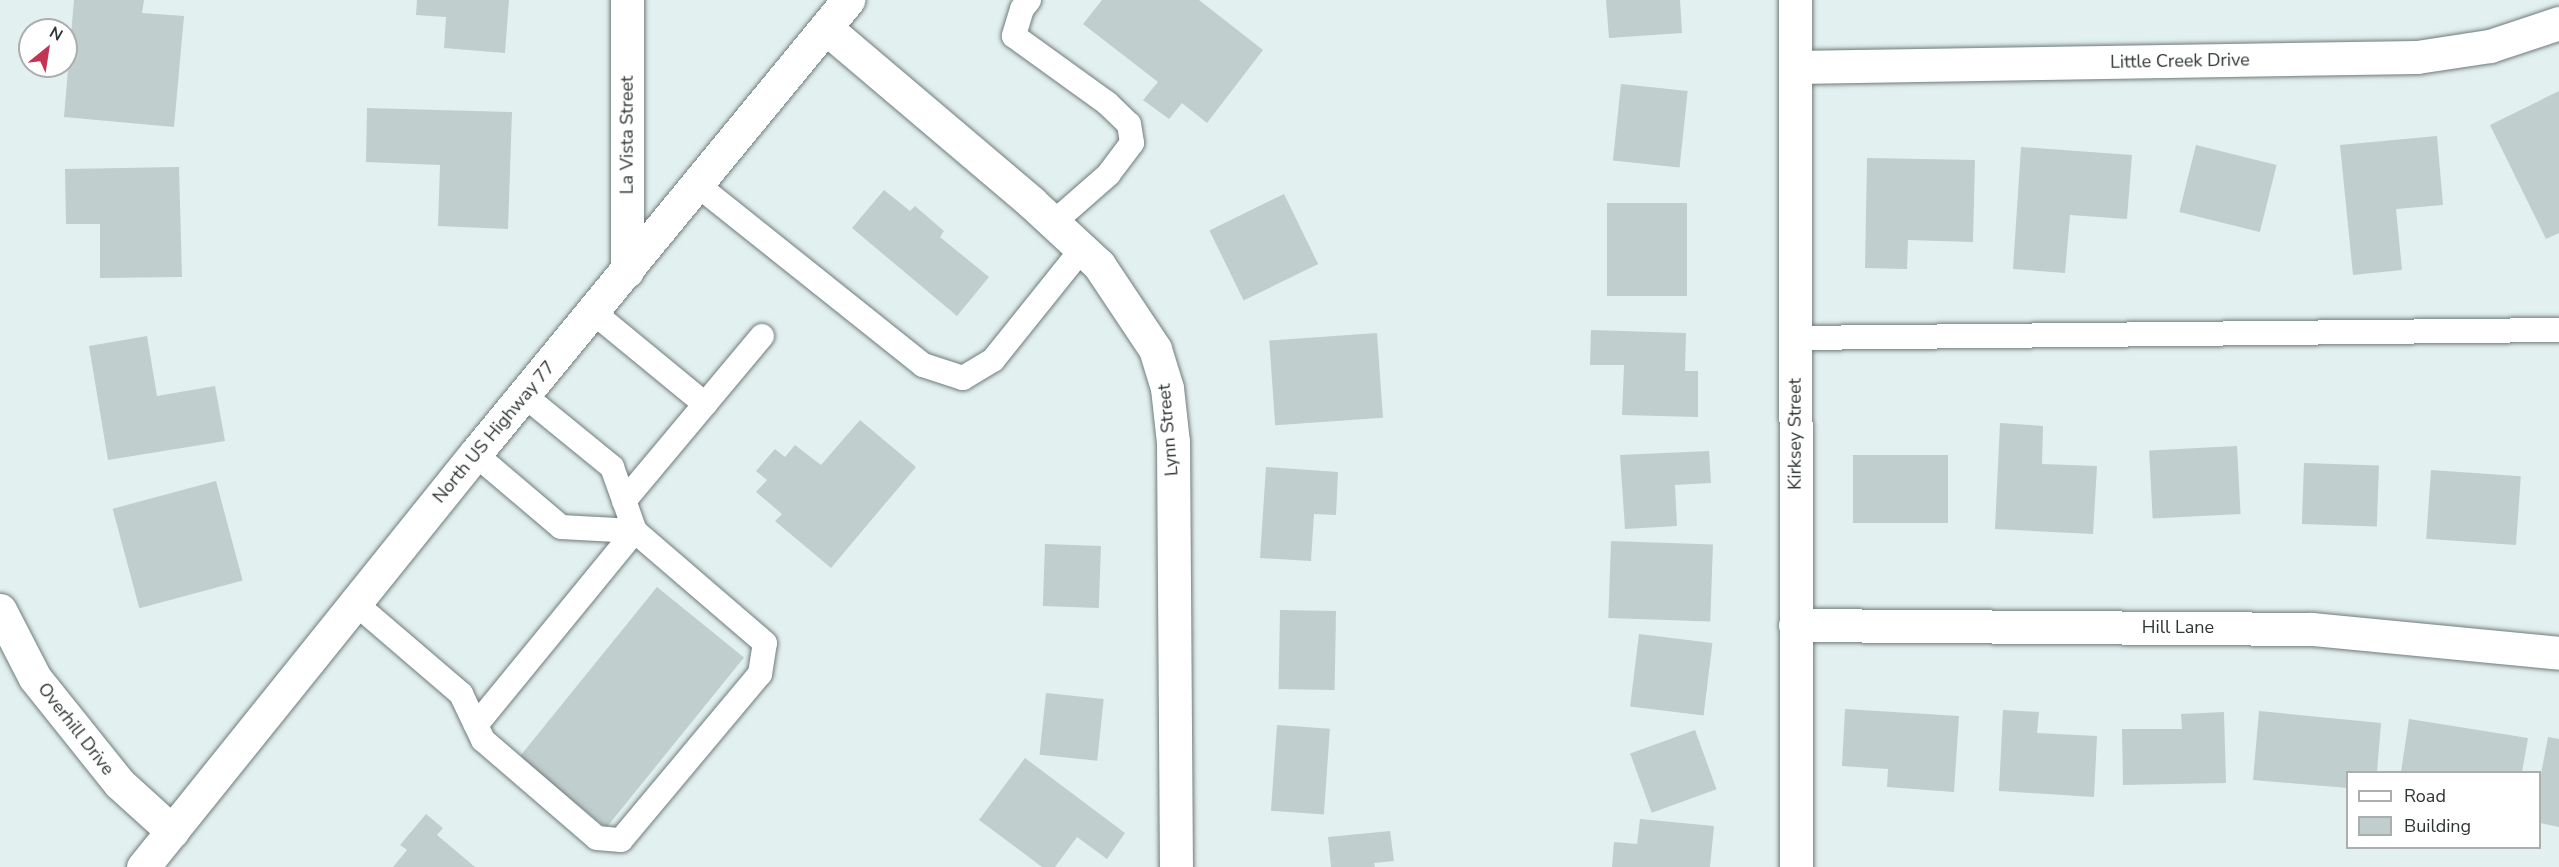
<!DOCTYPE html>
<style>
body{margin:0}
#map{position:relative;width:2559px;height:867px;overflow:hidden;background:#e2f0ef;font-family:"Nunito Sans",sans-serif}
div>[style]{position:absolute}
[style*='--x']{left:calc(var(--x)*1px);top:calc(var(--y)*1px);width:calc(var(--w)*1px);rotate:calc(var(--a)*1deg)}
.building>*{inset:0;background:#c0cecd;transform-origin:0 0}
.roads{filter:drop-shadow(0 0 2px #6f7c7b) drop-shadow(0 0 2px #6f7c7b)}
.service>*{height:24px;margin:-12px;padding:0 12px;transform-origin:12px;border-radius:12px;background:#fff}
.minor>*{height:33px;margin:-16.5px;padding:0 16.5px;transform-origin:16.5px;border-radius:16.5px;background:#fff}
.primary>*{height:33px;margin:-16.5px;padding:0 16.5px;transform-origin:16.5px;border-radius:16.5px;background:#fff}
span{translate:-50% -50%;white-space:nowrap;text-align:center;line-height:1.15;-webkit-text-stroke:5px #fff;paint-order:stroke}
.street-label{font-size:18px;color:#2f3434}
.legend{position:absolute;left:2346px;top:771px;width:195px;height:78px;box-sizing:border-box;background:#fff;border:2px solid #acaeae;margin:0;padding:8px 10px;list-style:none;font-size:18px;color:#2f3434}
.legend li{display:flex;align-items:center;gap:12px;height:30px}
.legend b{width:30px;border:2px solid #acaeae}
.north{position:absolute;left:18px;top:18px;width:60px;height:60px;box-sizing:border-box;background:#fff;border:2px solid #acaeae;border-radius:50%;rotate:30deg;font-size:16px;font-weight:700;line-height:24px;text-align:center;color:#2f3434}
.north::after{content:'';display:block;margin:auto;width:21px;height:27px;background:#c33355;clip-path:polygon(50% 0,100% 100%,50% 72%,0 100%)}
</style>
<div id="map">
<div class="building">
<div style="clip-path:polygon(74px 0,144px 0,142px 13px,184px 16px,174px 127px,64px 117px)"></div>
<div style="clip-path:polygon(417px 0,509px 0,505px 53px,444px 48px,446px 17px,416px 15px)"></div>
<div style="clip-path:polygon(1102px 0,1199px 0,1263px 50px,1207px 123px,1182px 103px,1169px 119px,1143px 100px,1158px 82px,1083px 24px)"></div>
<div style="clip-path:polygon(1606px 0,1680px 0,1682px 33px,1609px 38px)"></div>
<div style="left:1621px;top:84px;width:67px;height:77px;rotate:6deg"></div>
<div style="clip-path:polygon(2559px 91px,2559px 233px,2546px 239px,2490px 125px)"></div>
<div style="clip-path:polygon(367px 108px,512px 112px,508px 229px,438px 226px,440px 165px,366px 162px)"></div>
<div style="clip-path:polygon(2437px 136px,2443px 205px,2396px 209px,2402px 270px,2353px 275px,2340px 145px)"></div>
<div style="left:2196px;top:145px;width:83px;height:69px;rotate:14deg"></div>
<div style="clip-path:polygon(2021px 147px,2132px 155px,2127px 219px,2070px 215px,2065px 273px,2013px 269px)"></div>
<div style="clip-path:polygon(1867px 158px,1975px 160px,1973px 242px,1908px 240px,1907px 269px,1865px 268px)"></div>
<div style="clip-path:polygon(179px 167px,182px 277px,100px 278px,100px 224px,66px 224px,65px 169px)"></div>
<div style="clip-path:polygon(884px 190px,910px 211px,915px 206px,944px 231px,940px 237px,989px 277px,957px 316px,852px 228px)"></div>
<div style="left:1284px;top:194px;width:78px;height:83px;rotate:64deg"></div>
<div style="left:1607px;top:203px;width:80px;height:93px"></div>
<div style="clip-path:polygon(1591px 330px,1686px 333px,1685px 371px,1698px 371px,1698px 417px,1622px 415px,1624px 365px,1590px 365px)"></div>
<div style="left:1377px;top:333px;width:85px;height:108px;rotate:86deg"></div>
<div style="clip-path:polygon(147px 336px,157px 396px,215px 386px,225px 441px,108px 460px,89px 346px)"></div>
<div style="clip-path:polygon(860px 420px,916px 467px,831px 568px,775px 521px,782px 514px,756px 492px,767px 480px,756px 471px,775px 449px,785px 457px,795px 445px,821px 465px)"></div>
<div style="clip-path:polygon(2000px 423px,2043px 426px,2042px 464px,2097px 466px,2093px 534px,1995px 529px)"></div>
<div style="left:2237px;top:446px;width:68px;height:88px;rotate:87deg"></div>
<div style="clip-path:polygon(1709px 451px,1711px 483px,1675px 485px,1677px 526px,1625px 529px,1620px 455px)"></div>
<div style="left:1853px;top:455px;width:95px;height:68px"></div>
<div style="left:2304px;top:463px;width:75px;height:61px;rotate:2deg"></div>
<div style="clip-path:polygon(1266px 467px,1338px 472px,1336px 515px,1314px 514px,1311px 561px,1260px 558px)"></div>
<div style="left:2431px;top:470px;width:90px;height:69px;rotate:4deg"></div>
<div style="left:216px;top:481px;width:103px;height:107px;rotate:75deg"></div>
<div style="left:1611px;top:541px;width:102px;height:77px;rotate:2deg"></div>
<div style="left:1045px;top:544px;width:56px;height:62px;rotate:2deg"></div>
<div style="left:657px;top:587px;width:112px;height:219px;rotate:39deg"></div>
<div style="left:1280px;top:610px;width:56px;height:79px;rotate:1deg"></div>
<div style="left:1639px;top:634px;width:74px;height:73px;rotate:7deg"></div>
<div style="left:1046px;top:693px;width:58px;height:62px;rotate:6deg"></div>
<div style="clip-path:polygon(1845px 709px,1959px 716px,1954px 792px,1887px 787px,1888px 769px,1842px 766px)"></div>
<div style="clip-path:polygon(2003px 710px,2039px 712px,2037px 733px,2097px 736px,2094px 797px,1999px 791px)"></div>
<div style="clip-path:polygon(2259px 711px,2381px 723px,2377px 772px,2348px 772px,2348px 788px,2253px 780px)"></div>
<div style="clip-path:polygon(2224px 712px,2226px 783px,2123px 785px,2122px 729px,2182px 729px,2181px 714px)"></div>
<div style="clip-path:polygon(2409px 719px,2528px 738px,2522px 772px,2401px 772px)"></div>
<div style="left:1277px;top:725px;width:53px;height:86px;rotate:4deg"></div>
<div style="left:1695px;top:730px;width:63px;height:69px;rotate:70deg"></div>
<div style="clip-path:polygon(2548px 737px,2559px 739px,2559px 827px,2540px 823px,2540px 779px)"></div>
<div style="clip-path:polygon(1025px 758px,1125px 833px,1107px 859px,1077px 837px,1055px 867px,1042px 867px,979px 820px)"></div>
<div style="clip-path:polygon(426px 814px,443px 828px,437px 835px,475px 867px,393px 867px,407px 850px,400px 845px)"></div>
<div style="clip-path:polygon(1640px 819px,1714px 826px,1710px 867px,1612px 867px,1614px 842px,1637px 844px)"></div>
<div style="clip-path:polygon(1390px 831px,1394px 861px,1374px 863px,1375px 867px,1331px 867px,1328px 837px)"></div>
</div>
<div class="roads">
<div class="service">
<div style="--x:1029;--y:0;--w:11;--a:128"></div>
<div style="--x:1022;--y:9;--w:28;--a:107"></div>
<div style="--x:1014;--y:36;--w:115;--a:35.8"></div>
<div style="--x:1107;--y:103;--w:30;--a:44"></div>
<div style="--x:1129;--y:124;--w:19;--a:81"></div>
<div style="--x:1132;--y:143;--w:39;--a:127"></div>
<div style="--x:1109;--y:174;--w:74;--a:138.8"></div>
<div style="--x:695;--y:183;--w:292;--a:38.6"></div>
<div style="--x:923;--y:365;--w:42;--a:18"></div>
<div style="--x:963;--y:378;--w:35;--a:-31"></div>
<div style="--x:993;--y:360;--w:142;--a:-51.3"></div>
<div style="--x:593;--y:312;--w:145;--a:39.4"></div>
<div style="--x:1794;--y:338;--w:765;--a:-0.6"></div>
<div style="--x:475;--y:454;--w:113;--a:40.3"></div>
<div style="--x:561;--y:527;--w:74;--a:3.1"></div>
<div style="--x:624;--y:501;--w:215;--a:-50.1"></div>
<div style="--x:355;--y:603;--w:140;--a:40.6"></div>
<div style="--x:461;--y:694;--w:51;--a:64.4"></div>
<div style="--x:483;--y:740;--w:150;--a:40.7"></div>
<div style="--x:597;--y:838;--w:24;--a:5"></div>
<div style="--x:621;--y:840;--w:217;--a:-50.1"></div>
<div style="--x:760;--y:674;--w:31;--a:-81"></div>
<div style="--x:765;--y:643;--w:172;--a:-139.3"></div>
<div style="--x:635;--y:531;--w:68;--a:-109.8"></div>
<div style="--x:612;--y:467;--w:112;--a:-140.8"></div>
<div style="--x:476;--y:725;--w:251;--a:-50.7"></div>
</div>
<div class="minor">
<div style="--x:627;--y:0;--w:271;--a:90"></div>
<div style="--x:1795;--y:0;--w:867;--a:89.93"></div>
<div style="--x:826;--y:28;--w:269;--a:40.3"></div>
<div style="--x:1031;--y:202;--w:93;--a:42.8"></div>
<div style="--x:1099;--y:265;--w:101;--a:56.3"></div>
<div style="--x:1155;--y:349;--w:41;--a:72.9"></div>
<div style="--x:1167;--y:388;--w:54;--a:83.7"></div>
<div style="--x:1173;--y:442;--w:425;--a:89.6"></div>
<div style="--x:1795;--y:67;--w:622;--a:-0.92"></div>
<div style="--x:2417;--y:57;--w:74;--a:-8.6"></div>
<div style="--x:2490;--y:46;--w:73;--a:-18.4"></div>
<div style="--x:0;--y:610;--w:76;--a:62.8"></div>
<div style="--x:35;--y:678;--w:134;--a:51.3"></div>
<div style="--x:119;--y:783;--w:72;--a:42.2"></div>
<div style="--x:1795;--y:625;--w:517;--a:0.44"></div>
<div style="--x:2312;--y:629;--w:248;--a:5.5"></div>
</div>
<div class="primary">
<div style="--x:143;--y:867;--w:530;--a:-51.21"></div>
<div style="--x:475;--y:454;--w:588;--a:-50.59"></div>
</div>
</div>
<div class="street-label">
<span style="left:2180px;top:61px;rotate:-1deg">Little Creek Drive</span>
<span style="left:627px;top:135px;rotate:-90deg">La Vista Street</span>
<span style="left:1168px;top:430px;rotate:-95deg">Lynn Street</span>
<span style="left:494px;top:432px;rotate:-50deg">North US Highway 77</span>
<span style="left:1795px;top:434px;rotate:-90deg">Kirksey Street</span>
<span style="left:2178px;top:627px">Hill Lane</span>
<span style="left:76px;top:729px;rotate:52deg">Overhill Drive</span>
</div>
<ul class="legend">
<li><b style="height:8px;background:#fff"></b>Road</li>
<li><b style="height:16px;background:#c0cecd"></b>Building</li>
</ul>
<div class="north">N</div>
</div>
